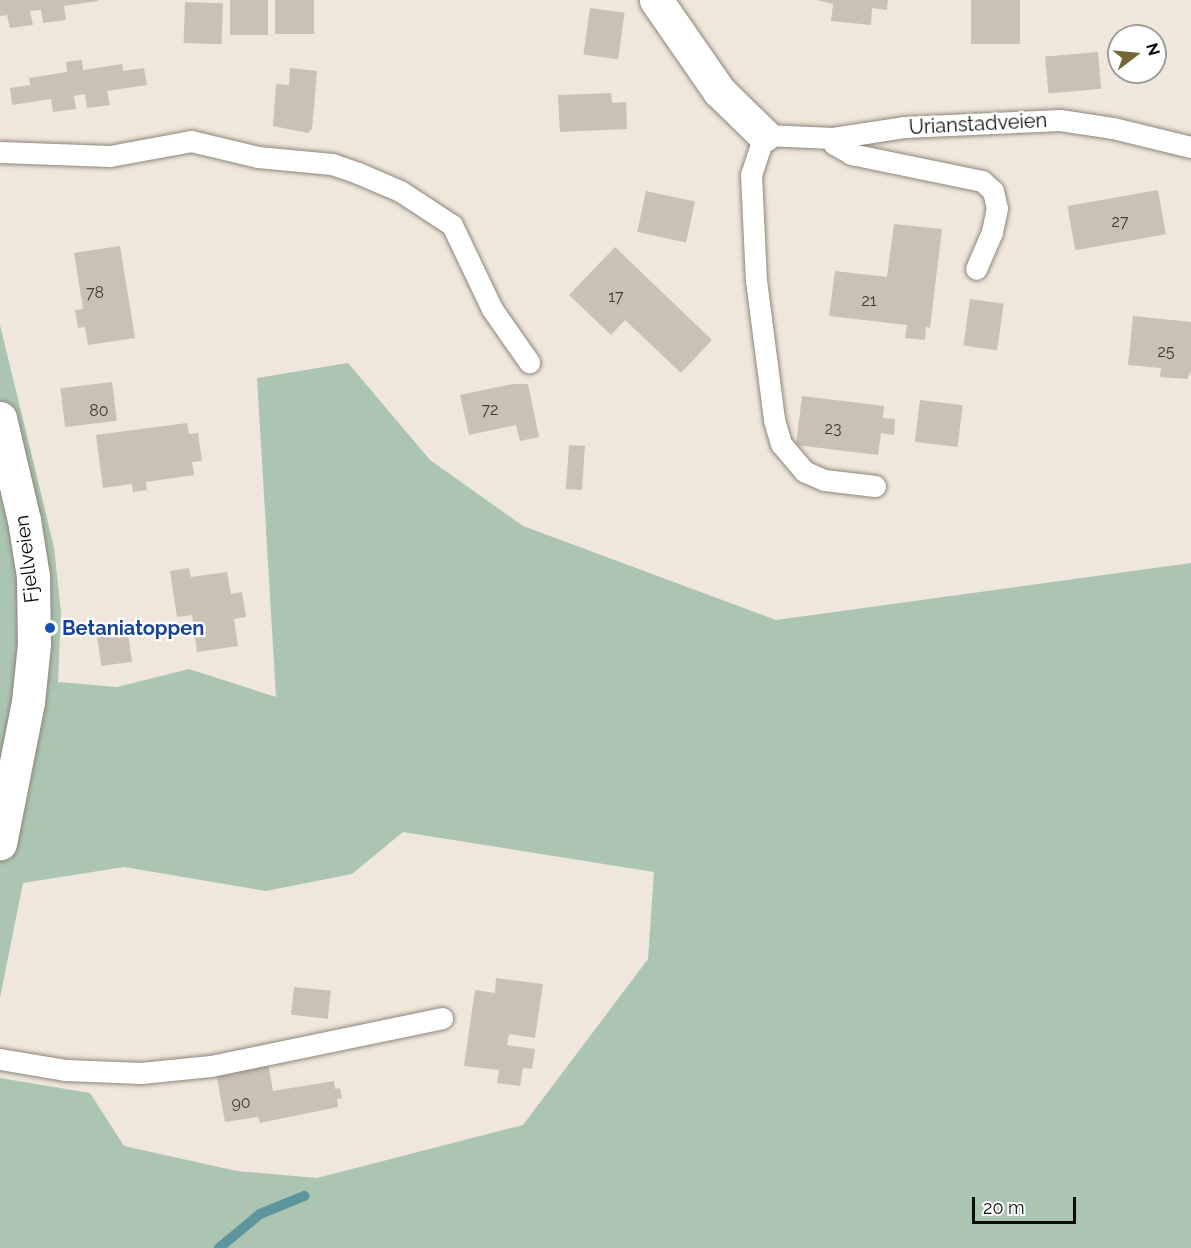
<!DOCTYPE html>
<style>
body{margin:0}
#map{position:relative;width:1191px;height:1248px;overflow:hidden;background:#efe7db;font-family:Raleway,sans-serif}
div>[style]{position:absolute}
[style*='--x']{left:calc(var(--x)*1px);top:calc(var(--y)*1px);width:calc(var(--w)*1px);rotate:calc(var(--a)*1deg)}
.green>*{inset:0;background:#acc5b2}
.stream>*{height:10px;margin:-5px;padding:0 5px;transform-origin:5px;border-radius:5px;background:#5c959d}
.building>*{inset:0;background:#c9c1b6;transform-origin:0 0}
.roads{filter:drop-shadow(0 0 2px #8d867b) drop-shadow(0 0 2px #8d867b)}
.lane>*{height:21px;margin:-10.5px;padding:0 10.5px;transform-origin:10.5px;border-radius:10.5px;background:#fff}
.street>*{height:33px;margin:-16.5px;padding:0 16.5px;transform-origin:16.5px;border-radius:16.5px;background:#fff}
.secondary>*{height:33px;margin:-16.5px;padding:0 16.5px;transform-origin:16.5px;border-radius:16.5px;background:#fff}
.dots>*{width:16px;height:16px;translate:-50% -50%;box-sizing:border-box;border:3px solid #fff;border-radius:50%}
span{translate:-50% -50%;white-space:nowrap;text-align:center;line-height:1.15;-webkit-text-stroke:4.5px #fff;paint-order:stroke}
.number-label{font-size:16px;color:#3e3a34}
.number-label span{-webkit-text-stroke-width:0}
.street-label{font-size:20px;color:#0f0d09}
.transit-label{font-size:20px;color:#164399;font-weight:700}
.left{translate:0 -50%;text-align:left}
.north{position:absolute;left:1107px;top:24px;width:60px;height:60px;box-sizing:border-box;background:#fff;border:2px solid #9f9e9d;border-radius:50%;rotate:74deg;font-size:16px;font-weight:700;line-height:24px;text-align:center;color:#0f0d09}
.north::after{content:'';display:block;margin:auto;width:21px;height:27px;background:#736835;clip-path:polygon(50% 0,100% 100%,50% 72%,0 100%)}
.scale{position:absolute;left:972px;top:1197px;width:104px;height:27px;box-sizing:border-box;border:3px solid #0f0d09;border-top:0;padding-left:8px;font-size:18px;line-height:21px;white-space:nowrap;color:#0f0d09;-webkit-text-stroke:4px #fff;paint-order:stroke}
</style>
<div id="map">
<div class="green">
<div style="clip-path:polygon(0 325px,54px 547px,61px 613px,58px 682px,117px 687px,189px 669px,276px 697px,257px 378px,348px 363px,430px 460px,523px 526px,776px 620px,1191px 563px,1191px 1248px,0 1248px,0 1078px,90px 1093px,124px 1146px,237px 1171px,317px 1178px,523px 1125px,648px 959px,654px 872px,403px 832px,352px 874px,266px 891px,124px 867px,23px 883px,0 998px)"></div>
</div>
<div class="stream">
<div style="--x:219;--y:1248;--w:53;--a:-39.7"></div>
<div style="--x:260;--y:1214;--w:48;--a:-22.2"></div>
</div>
<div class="building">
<div style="clip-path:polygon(0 0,98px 0,98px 1px,64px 6px,66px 20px,43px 23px,41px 10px,30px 11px,33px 25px,10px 28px,7px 15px,0 16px)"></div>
<div style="left:230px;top:0;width:38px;height:35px"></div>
<div style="left:275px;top:0;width:39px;height:34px"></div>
<div style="clip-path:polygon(817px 0,888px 0,887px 10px,872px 8px,871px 25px,831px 21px,833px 4px)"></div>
<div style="left:971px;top:0;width:49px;height:44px"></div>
<div style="left:185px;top:2px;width:38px;height:41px;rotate:2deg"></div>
<div style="left:590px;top:8px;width:35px;height:47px;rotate:8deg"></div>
<div style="left:1098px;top:52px;width:37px;height:53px;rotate:85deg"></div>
<div style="clip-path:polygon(82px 60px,83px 70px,122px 64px,123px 71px,144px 68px,147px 85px,107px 91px,110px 105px,87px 108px,85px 94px,74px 96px,76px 109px,53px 112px,51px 99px,12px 105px,10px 88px,30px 85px,29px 78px,67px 72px,66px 62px)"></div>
<div style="clip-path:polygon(290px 68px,317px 71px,312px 129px,308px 133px,273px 126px,276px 84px,289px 85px)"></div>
<div style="clip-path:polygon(611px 93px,612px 103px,626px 102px,627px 129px,560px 132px,558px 95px)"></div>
<div style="left:1158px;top:190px;width:45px;height:92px;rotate:80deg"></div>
<div style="left:646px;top:191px;width:50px;height:42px;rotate:12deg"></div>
<div style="clip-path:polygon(894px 224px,942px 229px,930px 328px,926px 327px,925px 340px,905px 338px,907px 325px,829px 316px,835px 271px,887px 277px)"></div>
<div style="clip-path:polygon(120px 246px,135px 338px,88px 345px,85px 327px,78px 328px,75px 310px,83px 309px,74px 253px)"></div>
<div style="clip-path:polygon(615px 247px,712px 340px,681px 373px,625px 320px,611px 335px,569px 295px)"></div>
<div style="left:970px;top:299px;width:34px;height:47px;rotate:8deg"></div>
<div style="clip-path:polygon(1133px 316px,1191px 322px,1191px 371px,1187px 379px,1160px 377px,1161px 368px,1128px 365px)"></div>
<div style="left:112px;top:382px;width:39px;height:52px;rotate:83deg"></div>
<div style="clip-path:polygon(513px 384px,528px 384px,539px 437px,520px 441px,516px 425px,469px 435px,460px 395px)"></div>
<div style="clip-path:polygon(802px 396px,884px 406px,883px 418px,895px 419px,894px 435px,881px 433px,878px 455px,796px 445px)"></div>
<div style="left:920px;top:400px;width:43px;height:42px;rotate:7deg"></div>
<div style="clip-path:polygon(187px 423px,189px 434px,198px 433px,202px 461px,192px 462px,194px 475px,146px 482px,147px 490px,133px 492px,132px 484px,103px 488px,96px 435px)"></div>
<div style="left:569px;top:445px;width:16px;height:44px;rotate:4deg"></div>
<div style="clip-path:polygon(189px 568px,191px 577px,227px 572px,231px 594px,242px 592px,246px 617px,234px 619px,238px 646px,197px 652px,192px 615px,177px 617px,170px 571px)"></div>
<div style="left:127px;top:626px;width:36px;height:31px;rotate:82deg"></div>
<div style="clip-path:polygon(496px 978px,543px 984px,535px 1038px,509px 1034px,507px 1045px,535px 1049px,532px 1069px,523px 1068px,520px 1086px,497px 1083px,499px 1070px,464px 1066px,475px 990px,495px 993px)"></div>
<div style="left:294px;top:987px;width:37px;height:28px;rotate:6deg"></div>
<div style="clip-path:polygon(268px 1063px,273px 1091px,334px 1081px,335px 1089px,340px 1088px,342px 1098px,337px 1099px,338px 1107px,260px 1123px,258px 1117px,225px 1122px,216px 1072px)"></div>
</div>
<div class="roads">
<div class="lane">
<div style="--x:833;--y:138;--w:6;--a:81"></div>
<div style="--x:834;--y:144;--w:20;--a:30"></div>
<div style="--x:851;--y:154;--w:134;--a:11.6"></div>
<div style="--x:982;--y:181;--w:15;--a:42"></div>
<div style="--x:993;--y:191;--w:17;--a:77"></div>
<div style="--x:997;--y:208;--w:25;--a:102"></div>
<div style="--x:992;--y:232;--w:40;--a:113.4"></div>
<div style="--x:0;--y:152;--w:110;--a:2.1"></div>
<div style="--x:110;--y:156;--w:82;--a:-10.5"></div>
<div style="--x:191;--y:141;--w:69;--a:13.4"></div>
<div style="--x:258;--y:157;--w:74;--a:5.4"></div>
<div style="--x:332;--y:164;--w:28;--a:19"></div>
<div style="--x:358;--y:173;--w:46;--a:23.2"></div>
<div style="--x:400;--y:191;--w:62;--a:33.2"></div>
<div style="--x:452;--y:225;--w:93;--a:64.5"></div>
<div style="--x:492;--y:309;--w:65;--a:55.1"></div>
<div style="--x:875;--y:486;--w:51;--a:-173.3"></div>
<div style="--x:824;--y:480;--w:22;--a:-156"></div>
<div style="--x:804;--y:471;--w:35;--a:-130"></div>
<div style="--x:781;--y:444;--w:26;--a:-106"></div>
<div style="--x:774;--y:419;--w:139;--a:-97.4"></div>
<div style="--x:756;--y:281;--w:106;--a:-92.7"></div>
<div style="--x:751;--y:175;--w:42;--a:-72"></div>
<div style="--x:764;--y:135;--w:69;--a:2.5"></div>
<div style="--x:833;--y:138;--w:73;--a:-8.7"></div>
<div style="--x:905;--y:127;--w:155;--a:-2.6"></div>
<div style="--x:1060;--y:120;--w:54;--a:8.6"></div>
<div style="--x:1113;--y:128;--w:80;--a:13.7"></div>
<div style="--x:0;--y:1059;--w:67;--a:9.5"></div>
<div style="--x:66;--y:1070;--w:75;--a:2.3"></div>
<div style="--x:141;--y:1073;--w:70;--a:-5.7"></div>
<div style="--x:211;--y:1066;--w:236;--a:-11.7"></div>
</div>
<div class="street">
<div style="--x:656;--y:0;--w:111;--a:55.3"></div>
<div style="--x:719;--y:91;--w:63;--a:44.4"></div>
</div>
<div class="secondary">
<div style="--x:0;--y:418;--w:105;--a:76.8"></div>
<div style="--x:24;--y:520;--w:57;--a:80.9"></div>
<div style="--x:33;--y:576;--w:68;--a:89.2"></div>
<div style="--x:34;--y:644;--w:58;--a:95.9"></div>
<div style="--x:28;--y:702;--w:144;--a:101.2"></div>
</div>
</div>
<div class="dots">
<div style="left:50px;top:628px;background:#1a4fb4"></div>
</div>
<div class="number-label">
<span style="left:1120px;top:222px">27</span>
<span style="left:95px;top:293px">78</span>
<span style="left:616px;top:297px">17</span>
<span style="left:869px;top:301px">21</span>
<span style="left:1166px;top:352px">25</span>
<span style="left:490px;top:410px">72</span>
<span style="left:99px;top:411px">80</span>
<span style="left:833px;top:429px">23</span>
<span style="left:241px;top:1103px">90</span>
</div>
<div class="street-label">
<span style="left:978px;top:124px;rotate:-3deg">Urianstadveien</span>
<span style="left:27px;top:559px;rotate:-97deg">Fjellveien</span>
</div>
<div class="transit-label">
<span class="left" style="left:62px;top:628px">Betaniatoppen</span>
</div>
<div class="north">N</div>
<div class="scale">20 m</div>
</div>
